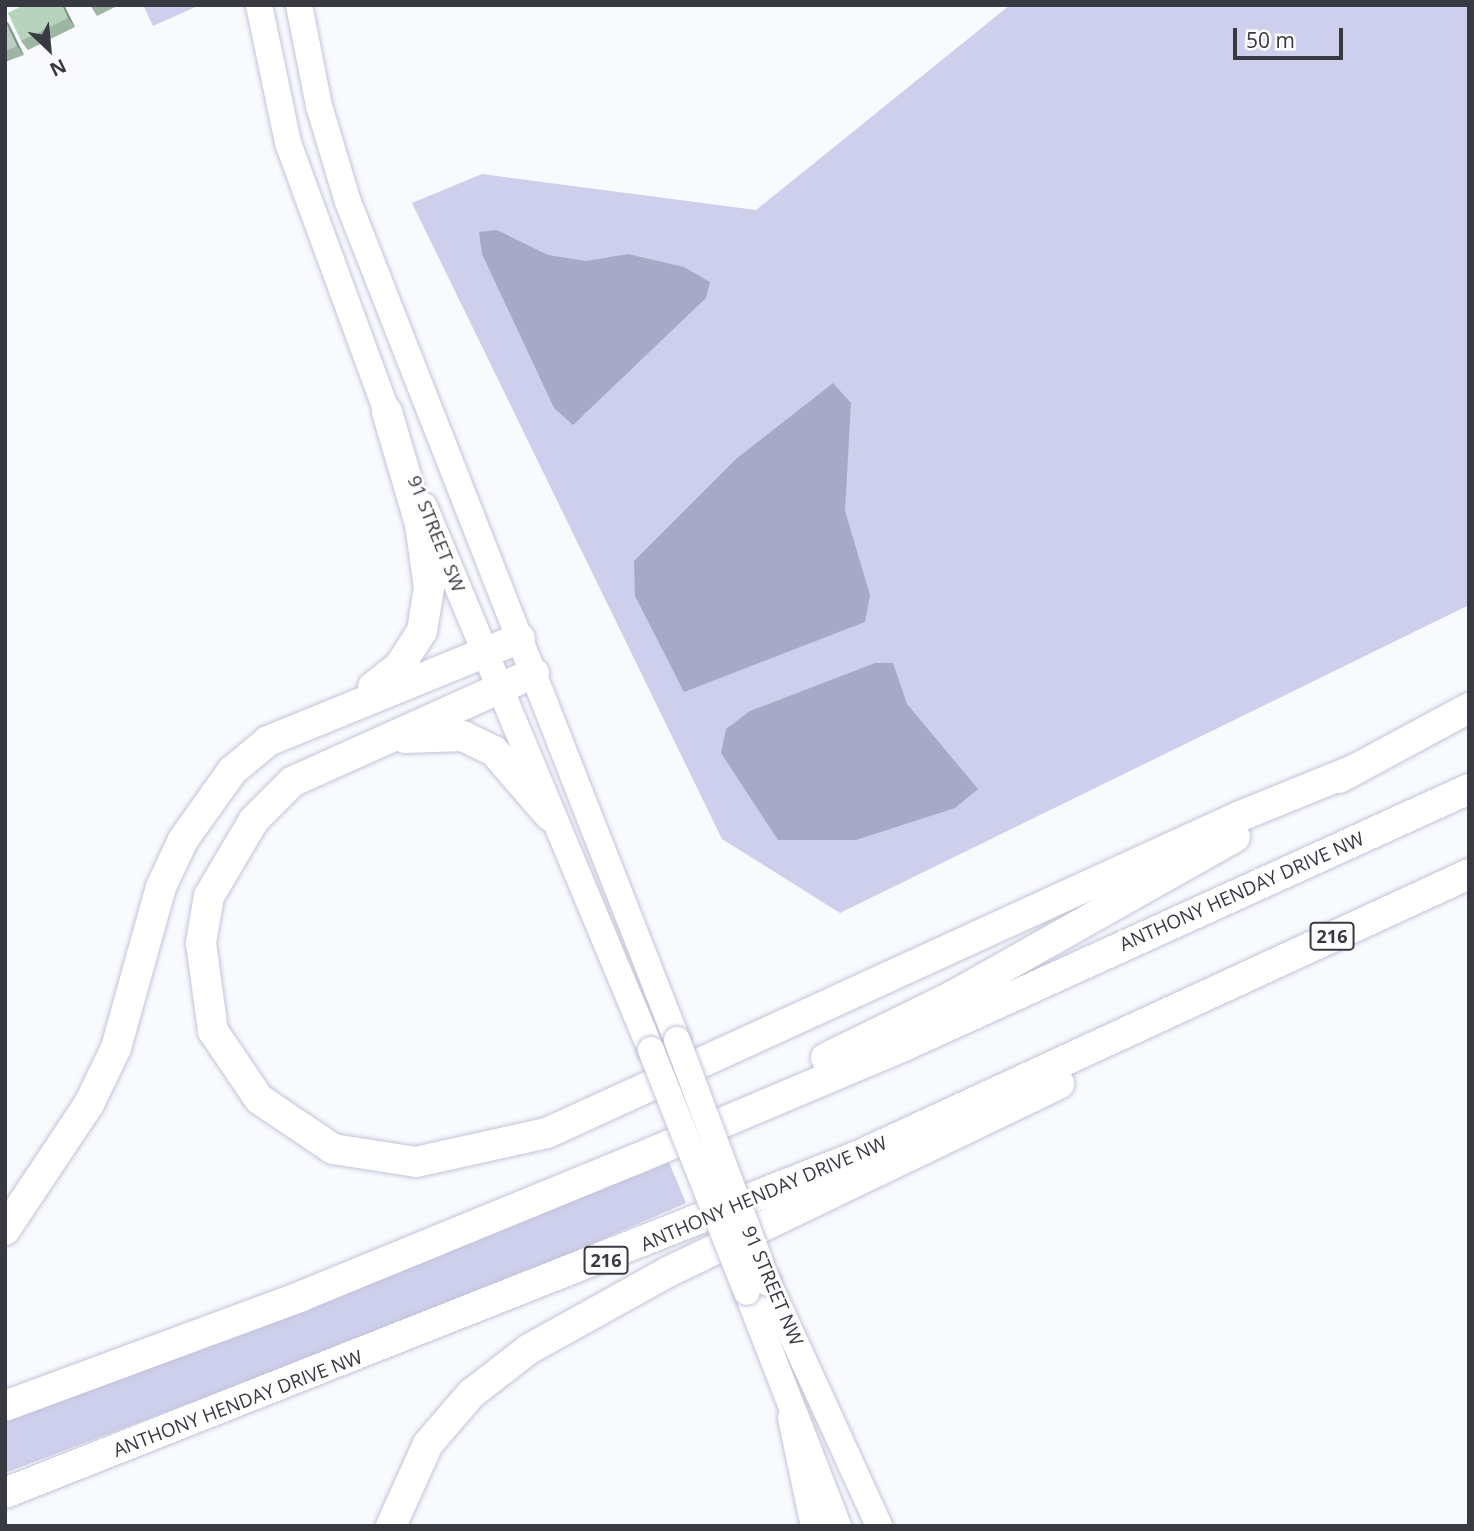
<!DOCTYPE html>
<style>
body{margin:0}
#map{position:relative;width:1474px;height:1531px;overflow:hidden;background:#f9fafe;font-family:"Open Sans",sans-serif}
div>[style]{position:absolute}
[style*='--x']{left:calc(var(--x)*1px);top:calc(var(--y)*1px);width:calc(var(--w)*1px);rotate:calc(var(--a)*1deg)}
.green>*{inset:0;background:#cdcfec}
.water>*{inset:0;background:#a7aac7}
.roads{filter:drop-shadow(0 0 2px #c2c4d9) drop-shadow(0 0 2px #c2c4d9)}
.major>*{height:26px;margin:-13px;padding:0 13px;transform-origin:13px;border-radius:13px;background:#fff}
.highway>*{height:30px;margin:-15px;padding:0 15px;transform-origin:15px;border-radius:15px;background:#fff}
.bridges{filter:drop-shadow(0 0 2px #c2c4d9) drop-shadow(0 0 2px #c2c4d9)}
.major-bridge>*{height:26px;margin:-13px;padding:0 13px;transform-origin:13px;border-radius:13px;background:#fff}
.wall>*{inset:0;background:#9db5a3}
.shaded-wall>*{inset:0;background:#809485}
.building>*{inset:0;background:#b7d3be}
span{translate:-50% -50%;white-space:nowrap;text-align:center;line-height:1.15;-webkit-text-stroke:6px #fff;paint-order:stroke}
.shield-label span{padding:2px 5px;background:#fff;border:2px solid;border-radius:5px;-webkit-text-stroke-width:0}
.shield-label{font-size:18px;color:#383941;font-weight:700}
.street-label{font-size:19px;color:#383941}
.frame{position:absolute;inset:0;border:7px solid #383941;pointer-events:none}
.north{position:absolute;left:14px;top:14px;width:70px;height:70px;-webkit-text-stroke:5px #fff;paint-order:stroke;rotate:154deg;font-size:19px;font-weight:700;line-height:28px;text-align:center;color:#383941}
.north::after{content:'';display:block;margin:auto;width:24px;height:32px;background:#383941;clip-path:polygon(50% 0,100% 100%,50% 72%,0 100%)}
.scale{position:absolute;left:1233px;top:28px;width:110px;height:32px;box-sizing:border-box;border:4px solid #383941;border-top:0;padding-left:9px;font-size:21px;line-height:24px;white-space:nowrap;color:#383941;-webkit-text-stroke:5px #fff;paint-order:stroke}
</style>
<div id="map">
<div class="green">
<div style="clip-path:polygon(143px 5px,200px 5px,153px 26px)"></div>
<div style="clip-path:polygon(1010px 5px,1469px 5px,1469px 605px,840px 913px,722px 839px,412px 203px,482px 174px,756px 210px)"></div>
<div style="clip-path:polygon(668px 1160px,686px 1203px,467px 1298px,5px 1473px,5px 1418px)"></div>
</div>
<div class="water">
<div style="clip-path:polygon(497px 230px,548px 255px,586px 261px,628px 254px,684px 267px,710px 282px,706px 298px,573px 425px,554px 408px,482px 254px,479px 232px)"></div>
<div style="clip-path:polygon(833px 383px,851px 403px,845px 511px,870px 595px,865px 622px,684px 692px,635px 596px,634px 561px,736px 459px)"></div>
<div style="clip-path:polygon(875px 663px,893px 663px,907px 704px,978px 789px,955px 808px,856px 840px,778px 840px,721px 753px,726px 729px,750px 711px)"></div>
</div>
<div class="roads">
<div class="major">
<div style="--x:259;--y:5;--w:141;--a:78.1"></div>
<div style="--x:288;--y:143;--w:307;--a:69.8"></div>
<div style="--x:299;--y:5;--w:103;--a:78.8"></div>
<div style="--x:319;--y:106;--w:100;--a:73.2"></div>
<div style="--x:348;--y:202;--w:900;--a:68.56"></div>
<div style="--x:424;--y:506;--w:589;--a:67.35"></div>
<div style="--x:768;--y:1283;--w:267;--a:65.4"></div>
<div style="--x:747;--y:1292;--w:251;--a:68.7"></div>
</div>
<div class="highway">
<div style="--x:534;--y:673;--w:265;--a:155.8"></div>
<div style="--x:292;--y:782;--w:54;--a:135"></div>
<div style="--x:254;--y:820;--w:88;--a:120.6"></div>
<div style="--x:209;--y:896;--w:48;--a:99.7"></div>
<div style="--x:201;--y:943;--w:89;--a:82.2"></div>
<div style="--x:213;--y:1031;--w:82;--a:55.9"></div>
<div style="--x:259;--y:1099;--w:89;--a:34"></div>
<div style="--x:333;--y:1149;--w:84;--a:8.9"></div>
<div style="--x:416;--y:1162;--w:134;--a:-12.5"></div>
<div style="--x:547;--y:1133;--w:760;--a:-24.58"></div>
<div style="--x:1238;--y:817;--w:125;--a:-22.1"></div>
<div style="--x:373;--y:687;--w:33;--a:-38"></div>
<div style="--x:399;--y:667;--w:43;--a:-57.4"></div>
<div style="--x:422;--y:631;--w:44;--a:-80.8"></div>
<div style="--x:429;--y:588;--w:65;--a:-98"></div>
<div style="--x:420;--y:524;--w:117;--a:-106.4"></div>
<div style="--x:405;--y:738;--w:58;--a:-2"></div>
<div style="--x:463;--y:736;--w:34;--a:26"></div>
<div style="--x:494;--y:751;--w:86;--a:49.3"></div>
<div style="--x:1339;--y:778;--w:148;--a:-28.3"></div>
<div style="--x:826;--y:1058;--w:139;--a:-26"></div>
<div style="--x:951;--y:997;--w:326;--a:-29.4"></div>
<div style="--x:5;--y:1230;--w:151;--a:-56.3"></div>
<div style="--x:89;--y:1104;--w:62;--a:-64.3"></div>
<div style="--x:116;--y:1048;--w:167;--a:-74.4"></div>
<div style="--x:161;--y:887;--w:52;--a:-64.9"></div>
<div style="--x:183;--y:840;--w:85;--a:-54.6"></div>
<div style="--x:232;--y:771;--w:47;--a:-39.8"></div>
<div style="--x:268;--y:741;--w:272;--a:-22.2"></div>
<div style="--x:5;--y:1406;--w:317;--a:-20.3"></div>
<div style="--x:302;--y:1296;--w:359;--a:-22.3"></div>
<div style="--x:634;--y:1160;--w:295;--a:-22.9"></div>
<div style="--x:906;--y:1045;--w:618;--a:-24.45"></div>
<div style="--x:793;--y:1418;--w:110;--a:78"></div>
<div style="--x:5;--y:1493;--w:919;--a:-21.57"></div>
<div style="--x:860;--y:1155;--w:671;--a:-24.77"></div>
<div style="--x:391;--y:1526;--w:90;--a:-65.7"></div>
<div style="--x:428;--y:1444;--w:66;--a:-49.3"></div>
<div style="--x:471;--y:1394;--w:73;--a:-37.8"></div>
<div style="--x:529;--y:1349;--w:161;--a:-29"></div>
<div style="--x:670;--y:1271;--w:432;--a:-25.7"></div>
</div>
</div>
<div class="bridges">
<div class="major-bridge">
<div style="--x:677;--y:1040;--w:259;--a:69.5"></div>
<div style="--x:651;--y:1050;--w:260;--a:68.4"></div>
</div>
</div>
<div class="wall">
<div style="clip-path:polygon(24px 5px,64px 5px,75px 27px,28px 50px,21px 41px)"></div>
<div style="clip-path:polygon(90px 5px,119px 5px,97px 16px)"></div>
<div style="clip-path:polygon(5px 19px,24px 55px,5px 62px)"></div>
</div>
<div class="shaded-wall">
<div style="clip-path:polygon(62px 5px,64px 5px,75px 27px,68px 18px)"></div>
<div style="clip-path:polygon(5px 19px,9px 24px,24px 55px,17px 46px)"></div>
</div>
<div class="building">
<div style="clip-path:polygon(24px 5px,62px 5px,68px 18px,21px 41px,8px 13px)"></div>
<div style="clip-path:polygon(5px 21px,17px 46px,5px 51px)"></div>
</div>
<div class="shield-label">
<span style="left:1332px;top:936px">216</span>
<span style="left:606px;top:1260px">216</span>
</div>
<div class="street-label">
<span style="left:436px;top:534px;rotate:68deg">91 STREET SW</span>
<span style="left:1242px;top:892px;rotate:-24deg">ANTHONY HENDAY DRIVE NW</span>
<span style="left:764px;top:1194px;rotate:-23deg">ANTHONY HENDAY DRIVE NW</span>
<span style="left:772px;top:1286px;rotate:67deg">91 STREET NW</span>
<span style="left:238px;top:1404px;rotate:-21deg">ANTHONY HENDAY DRIVE NW</span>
</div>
<div class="frame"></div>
<div class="north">N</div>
<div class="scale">50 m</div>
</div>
